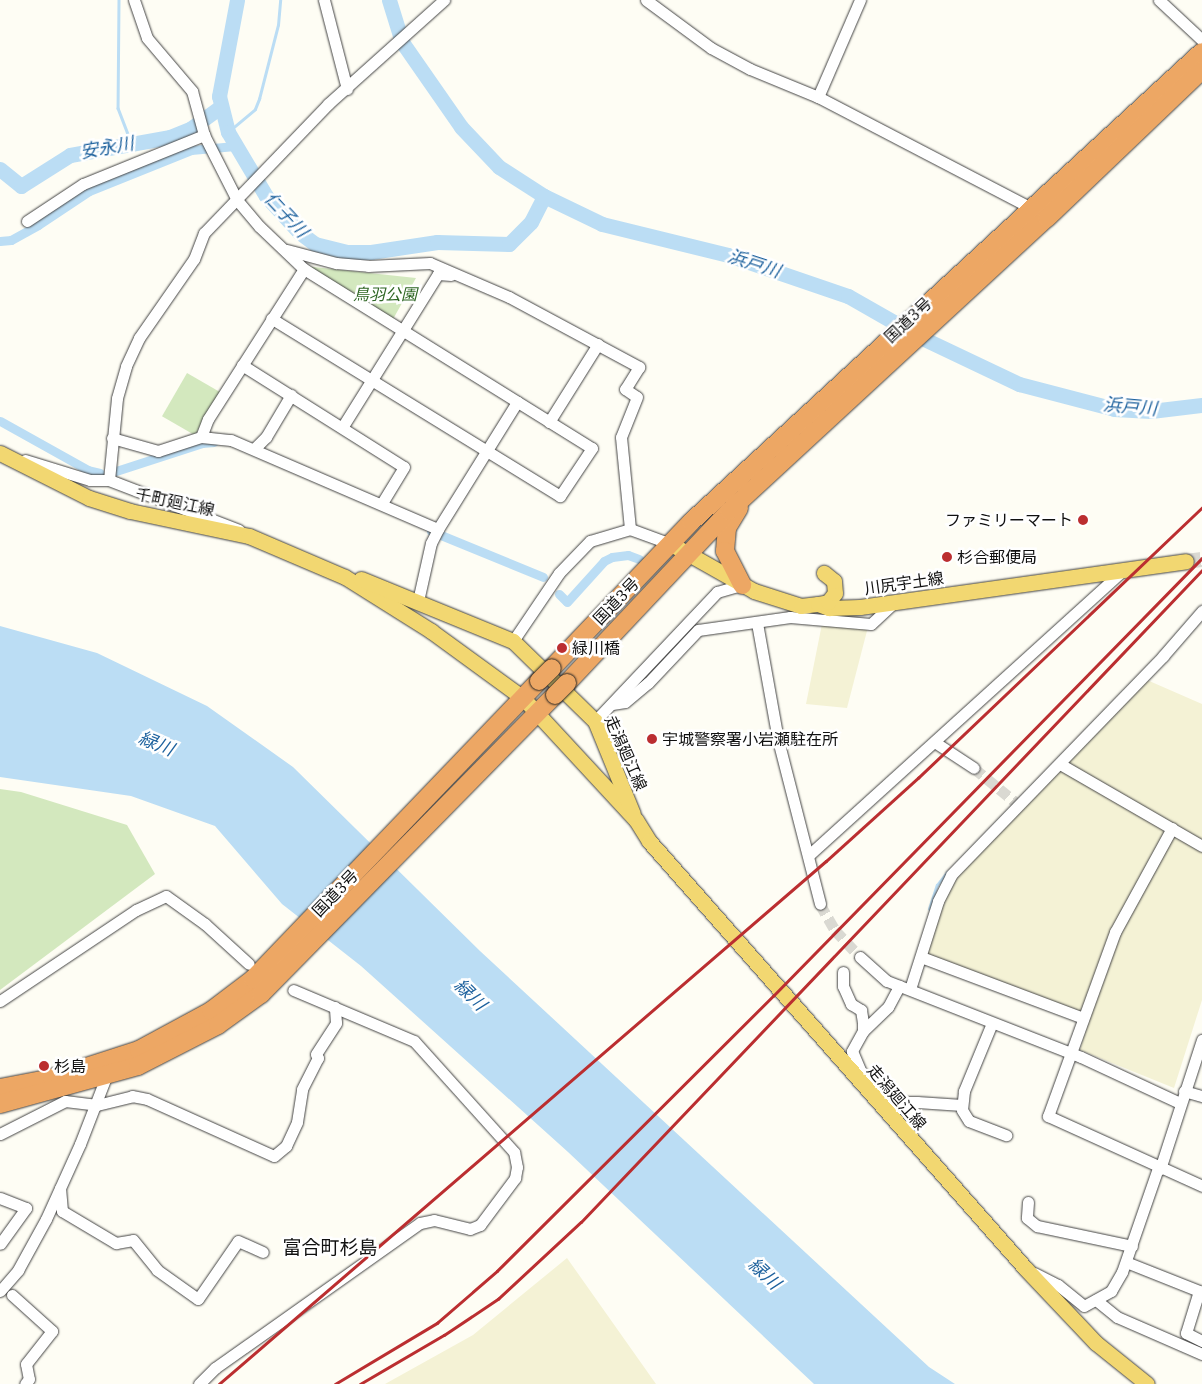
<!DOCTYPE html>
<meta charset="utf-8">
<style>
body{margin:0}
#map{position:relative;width:1202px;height:1384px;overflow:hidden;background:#fefdf4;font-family:"IBM Plex Serif","Noto Sans JP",serif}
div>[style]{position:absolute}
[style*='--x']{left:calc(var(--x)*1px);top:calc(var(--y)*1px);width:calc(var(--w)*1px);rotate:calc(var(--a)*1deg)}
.farmland>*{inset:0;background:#f4f2d5}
.green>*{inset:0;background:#d3e8be;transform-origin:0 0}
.water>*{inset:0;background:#bbddf4}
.stream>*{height:2.5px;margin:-1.25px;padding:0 1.25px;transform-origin:1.25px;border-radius:1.25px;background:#bbddf4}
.canal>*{height:9px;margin:-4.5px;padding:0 4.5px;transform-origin:4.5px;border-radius:4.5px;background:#bbddf4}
.river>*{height:15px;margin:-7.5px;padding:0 7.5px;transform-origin:7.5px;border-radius:7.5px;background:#bbddf4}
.minor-tunnel>*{height:11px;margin-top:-5.5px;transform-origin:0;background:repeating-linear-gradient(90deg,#dad9d2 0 11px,transparent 0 16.5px)}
.major-tunnel>*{height:15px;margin-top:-7.5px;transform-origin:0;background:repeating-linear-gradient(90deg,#dad9d2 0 15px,transparent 0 23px)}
.roads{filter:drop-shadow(0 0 1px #434343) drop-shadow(0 0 1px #434343)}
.minor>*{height:11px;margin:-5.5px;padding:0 5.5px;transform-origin:5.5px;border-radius:5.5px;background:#fff}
.major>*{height:15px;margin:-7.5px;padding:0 7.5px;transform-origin:7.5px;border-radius:7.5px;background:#f2d771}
.highway>*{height:18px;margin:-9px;padding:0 9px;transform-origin:9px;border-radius:9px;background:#eda764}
.rail>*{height:2.5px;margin:-1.25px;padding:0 1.25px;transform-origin:1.25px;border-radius:1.25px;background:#bb2e30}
.bridges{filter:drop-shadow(0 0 1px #212121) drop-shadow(0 0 1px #212121)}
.highway-bridge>*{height:18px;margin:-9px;padding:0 9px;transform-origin:9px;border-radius:9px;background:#eda764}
.dots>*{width:14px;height:14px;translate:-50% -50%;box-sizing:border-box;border:2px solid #fff;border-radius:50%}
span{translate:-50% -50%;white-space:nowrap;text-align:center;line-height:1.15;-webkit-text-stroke:5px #fff;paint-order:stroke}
.park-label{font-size:16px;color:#2e6623;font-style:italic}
.street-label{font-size:16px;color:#101010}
.poi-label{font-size:16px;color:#101010}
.right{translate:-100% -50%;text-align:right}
.left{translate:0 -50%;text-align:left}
.water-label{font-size:18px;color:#1e629e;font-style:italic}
.quarter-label{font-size:19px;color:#101010}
</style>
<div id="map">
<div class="farmland">
<div style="clip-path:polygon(822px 624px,868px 627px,847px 708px,806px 704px)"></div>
<div style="clip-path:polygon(1147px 680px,1202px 704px,1202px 1000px,1174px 1088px,1080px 1050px,1089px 1019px,926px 956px,943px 899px,962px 870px)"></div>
<div style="clip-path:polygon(567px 1258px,656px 1384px,385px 1384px,473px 1335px)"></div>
</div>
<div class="green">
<div style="clip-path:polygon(304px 266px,416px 278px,392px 321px)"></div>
<div style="left:187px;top:373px;width:38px;height:50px;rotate:30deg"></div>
<div style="clip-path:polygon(0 789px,21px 792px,127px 825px,155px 874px,0 990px)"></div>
</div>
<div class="water">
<div style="clip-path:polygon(0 626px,97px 653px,207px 706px,293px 767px,480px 951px,929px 1367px,955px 1384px,814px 1384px,568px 1152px,361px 966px,282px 904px,215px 826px,131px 796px,0 777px)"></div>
</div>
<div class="stream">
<div style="--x:119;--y:0;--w:108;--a:90.5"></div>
<div style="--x:118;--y:108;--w:40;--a:69"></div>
<div style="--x:228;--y:132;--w:35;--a:-40"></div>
<div style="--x:255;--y:109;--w:11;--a:-68"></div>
<div style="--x:259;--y:99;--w:76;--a:-75.6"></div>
<div style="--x:278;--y:25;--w:25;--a:-85"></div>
<div style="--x:929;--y:909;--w:25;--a:-72"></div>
<div style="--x:937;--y:885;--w:16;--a:-52"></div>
</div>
<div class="canal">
<div style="--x:0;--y:241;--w:11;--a:-5"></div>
<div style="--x:11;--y:240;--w:31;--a:-29"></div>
<div style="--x:38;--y:225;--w:61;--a:-33.7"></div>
<div style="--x:89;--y:191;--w:110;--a:-21.9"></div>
<div style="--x:191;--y:150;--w:44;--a:-5.2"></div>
<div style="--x:0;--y:421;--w:101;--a:29.1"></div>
<div style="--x:88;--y:470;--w:12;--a:14"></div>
<div style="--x:116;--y:471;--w:90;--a:-18"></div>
<div style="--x:202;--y:443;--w:12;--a:-5"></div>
<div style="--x:431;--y:531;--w:121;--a:22.3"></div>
<div style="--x:559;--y:594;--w:11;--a:45"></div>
<div style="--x:567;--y:602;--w:55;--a:-47.9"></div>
<div style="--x:604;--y:561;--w:9;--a:-27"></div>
<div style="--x:612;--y:557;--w:16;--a:-7"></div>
<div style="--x:628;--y:555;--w:12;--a:20"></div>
</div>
<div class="river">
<div style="--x:237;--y:0;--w:98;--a:100.6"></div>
<div style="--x:219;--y:96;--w:37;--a:76"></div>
<div style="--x:228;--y:132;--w:74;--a:59.3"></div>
<div style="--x:266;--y:196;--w:49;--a:47.5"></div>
<div style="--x:299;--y:232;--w:20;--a:37"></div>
<div style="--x:315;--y:244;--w:32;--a:14"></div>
<div style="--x:346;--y:252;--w:25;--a:0"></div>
<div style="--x:371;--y:252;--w:67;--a:-8.6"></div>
<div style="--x:437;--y:242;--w:72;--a:1.6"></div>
<div style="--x:509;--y:244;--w:31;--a:-45"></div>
<div style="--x:531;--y:222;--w:29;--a:-63"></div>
<div style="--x:389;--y:0;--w:44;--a:72.8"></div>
<div style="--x:402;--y:42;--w:103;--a:55.2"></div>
<div style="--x:461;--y:127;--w:55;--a:46.5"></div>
<div style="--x:499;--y:167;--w:54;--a:32.8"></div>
<div style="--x:544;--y:196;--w:64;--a:25.8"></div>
<div style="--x:602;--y:224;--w:130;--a:13.8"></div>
<div style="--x:728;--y:255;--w:127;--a:18.9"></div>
<div style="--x:848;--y:296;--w:83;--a:29.7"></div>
<div style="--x:920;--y:337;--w:110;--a:25.4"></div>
<div style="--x:1019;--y:384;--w:98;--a:14.7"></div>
<div style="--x:1114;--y:409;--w:37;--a:3"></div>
<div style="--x:1151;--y:411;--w:51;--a:-6.7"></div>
<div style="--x:0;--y:169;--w:27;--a:39"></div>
<div style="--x:21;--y:186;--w:58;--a:-32.3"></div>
<div style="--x:70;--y:155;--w:102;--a:-10.2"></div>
<div style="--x:170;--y:137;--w:22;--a:-22"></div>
<div style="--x:190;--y:129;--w:37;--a:-36"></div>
</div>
<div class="minor-tunnel">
<div style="--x:974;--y:768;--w:58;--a:39.4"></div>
<div style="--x:820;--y:904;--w:30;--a:60"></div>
<div style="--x:835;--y:930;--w:37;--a:47"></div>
</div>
<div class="major-tunnel">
<div style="--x:1186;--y:561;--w:16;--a:-7"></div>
</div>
<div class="roads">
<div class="minor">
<div style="--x:134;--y:0;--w:40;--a:71.1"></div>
<div style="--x:147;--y:38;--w:70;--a:49.7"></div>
<div style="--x:192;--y:91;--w:46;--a:74.7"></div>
<div style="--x:204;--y:135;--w:73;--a:63.1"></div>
<div style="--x:237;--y:200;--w:35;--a:50"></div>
<div style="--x:260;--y:227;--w:61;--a:43.7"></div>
<div style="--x:304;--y:269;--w:339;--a:31.9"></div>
<div style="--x:592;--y:448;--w:58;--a:123.7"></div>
<div style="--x:560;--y:496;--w:339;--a:-148.4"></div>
<div style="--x:324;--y:0;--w:92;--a:75.5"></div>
<div style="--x:646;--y:0;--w:81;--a:36.4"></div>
<div style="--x:711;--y:48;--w:44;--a:28.3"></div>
<div style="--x:750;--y:69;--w:74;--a:22.4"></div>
<div style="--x:818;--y:97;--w:247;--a:27.5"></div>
<div style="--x:1159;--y:0;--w:59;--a:42.9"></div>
<div style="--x:818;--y:97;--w:106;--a:-66.6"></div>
<div style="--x:27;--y:221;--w:67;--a:-33.5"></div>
<div style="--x:83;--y:184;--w:131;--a:-22"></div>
<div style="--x:287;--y:250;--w:51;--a:14.9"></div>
<div style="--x:336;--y:263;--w:32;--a:5"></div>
<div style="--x:368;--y:266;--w:62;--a:-2.8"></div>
<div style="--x:430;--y:263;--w:86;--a:23.3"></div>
<div style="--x:509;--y:297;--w:148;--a:28.3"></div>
<div style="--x:639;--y:367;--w:26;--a:122"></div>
<div style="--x:625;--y:389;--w:14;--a:34"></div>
<div style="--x:637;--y:397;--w:43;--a:111.8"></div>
<div style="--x:621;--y:437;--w:92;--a:84.4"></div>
<div style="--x:242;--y:365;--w:191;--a:32.2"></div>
<div style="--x:404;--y:467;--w:42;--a:121.4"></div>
<div style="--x:549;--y:422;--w:92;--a:-57.9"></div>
<div style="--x:343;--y:426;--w:179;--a:-58"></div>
<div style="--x:438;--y:274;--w:13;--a:4"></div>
<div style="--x:201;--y:437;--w:19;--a:-69"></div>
<div style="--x:208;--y:419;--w:178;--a:-57.4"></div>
<div style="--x:112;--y:438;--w:48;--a:15.8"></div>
<div style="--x:158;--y:451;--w:45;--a:-18"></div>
<div style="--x:201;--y:437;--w:30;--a:6"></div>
<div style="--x:231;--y:440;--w:225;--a:23.3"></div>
<div style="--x:254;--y:449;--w:17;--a:-45"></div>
<div style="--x:266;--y:437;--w:49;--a:-59.2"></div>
<div style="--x:25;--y:460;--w:68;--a:17.1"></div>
<div style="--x:90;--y:480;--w:19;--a:0"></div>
<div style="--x:109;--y:480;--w:139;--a:21"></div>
<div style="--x:109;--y:480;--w:82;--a:-84.4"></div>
<div style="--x:117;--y:398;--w:33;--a:-74"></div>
<div style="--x:126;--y:366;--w:31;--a:-65"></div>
<div style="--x:139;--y:338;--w:96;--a:-55.2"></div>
<div style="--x:194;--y:259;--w:28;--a:-69"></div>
<div style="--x:204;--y:233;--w:179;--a:-46.1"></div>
<div style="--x:328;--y:104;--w:156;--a:-41.9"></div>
<div style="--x:418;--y:601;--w:59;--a:-77.4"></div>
<div style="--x:431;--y:543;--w:16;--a:-63"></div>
<div style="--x:438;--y:529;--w:150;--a:-58.1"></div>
<div style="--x:757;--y:623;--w:119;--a:79.8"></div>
<div style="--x:778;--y:740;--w:169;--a:75.6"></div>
<div style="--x:513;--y:641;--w:82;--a:-55.9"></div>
<div style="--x:559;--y:573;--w:45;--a:-45.9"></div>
<div style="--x:590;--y:541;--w:42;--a:-16.7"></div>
<div style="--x:630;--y:529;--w:44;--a:20.1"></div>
<div style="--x:612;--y:704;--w:13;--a:-9"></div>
<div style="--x:625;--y:702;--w:30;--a:-40"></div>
<div style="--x:648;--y:683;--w:73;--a:-46.7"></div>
<div style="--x:698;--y:630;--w:93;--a:-8"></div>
<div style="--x:790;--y:617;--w:81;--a:4.9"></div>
<div style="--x:871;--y:624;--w:33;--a:-43"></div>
<div style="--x:595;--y:721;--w:178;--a:-46.6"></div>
<div style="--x:717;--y:592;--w:26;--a:-16"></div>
<div style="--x:936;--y:743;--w:45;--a:33.3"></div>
<div style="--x:1060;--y:764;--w:164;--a:30"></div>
<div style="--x:1172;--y:828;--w:119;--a:118.7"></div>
<div style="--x:1115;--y:932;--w:196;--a:110"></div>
<div style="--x:1048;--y:1116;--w:169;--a:24.4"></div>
<div style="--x:809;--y:855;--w:424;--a:-42.2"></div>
<div style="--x:860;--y:957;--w:36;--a:42"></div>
<div style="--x:887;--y:981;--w:208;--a:21.4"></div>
<div style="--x:1081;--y:1057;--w:109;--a:24.9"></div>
<div style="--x:921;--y:957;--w:173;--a:20.6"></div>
<div style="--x:843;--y:972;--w:14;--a:90"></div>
<div style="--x:843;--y:986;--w:20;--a:66"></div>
<div style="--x:851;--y:1004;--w:12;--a:31"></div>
<div style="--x:861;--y:1010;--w:12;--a:81"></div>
<div style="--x:863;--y:1022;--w:9;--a:90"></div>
<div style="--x:863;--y:1031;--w:23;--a:119"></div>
<div style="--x:852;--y:1051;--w:23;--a:67"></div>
<div style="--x:861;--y:1072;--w:8;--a:104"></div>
<div style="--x:910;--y:989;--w:92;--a:-72.3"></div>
<div style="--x:938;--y:901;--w:29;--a:-63"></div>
<div style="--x:951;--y:875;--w:305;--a:-45.9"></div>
<div style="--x:1163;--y:656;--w:60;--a:-49.1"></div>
<div style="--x:0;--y:1001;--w:164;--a:-33.8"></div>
<div style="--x:136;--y:910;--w:33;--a:-25"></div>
<div style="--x:166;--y:896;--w:48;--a:35.7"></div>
<div style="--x:205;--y:924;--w:59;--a:42.3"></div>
<div style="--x:992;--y:1023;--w:74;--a:112.4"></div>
<div style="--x:964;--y:1091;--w:19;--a:96"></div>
<div style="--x:962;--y:1110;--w:13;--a:58"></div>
<div style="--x:969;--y:1121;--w:40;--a:21"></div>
<div style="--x:863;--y:1031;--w:35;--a:-44"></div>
<div style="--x:888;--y:1007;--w:24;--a:-62"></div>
<div style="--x:861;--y:1072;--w:52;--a:43.5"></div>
<div style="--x:899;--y:1108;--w:8;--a:-50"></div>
<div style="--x:904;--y:1102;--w:13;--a:0"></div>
<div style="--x:917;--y:1102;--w:45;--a:3.8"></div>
<div style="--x:1184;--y:1091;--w:19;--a:16"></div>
<div style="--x:0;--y:1134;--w:73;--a:-26.9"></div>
<div style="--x:65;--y:1101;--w:32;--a:7"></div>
<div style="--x:97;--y:1105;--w:36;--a:-14"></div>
<div style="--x:132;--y:1096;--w:15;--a:11"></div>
<div style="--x:147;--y:1099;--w:139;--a:24.2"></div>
<div style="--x:274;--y:1156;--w:16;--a:-40"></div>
<div style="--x:286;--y:1146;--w:26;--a:-65"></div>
<div style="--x:297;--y:1122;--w:33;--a:-81"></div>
<div style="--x:302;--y:1089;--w:35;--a:-63"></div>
<div style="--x:318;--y:1058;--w:4;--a:-117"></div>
<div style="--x:316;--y:1054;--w:37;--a:-57"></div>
<div style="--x:336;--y:1023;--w:16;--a:-94"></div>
<div style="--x:1160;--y:1169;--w:136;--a:-72"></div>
<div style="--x:60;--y:1188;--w:23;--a:85"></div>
<div style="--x:62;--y:1211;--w:63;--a:30.7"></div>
<div style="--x:116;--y:1243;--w:17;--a:-10"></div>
<div style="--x:133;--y:1240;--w:38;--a:51"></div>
<div style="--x:157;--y:1270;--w:50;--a:35.3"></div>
<div style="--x:198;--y:1299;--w:70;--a:-55.4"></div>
<div style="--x:238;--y:1241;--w:27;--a:24"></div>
<div style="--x:0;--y:1198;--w:28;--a:21"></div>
<div style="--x:26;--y:1208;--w:44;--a:125.8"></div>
<div style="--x:1028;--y:1202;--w:16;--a:94"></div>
<div style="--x:1027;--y:1218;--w:13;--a:39"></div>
<div style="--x:1037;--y:1226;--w:97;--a:11.9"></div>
<div style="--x:1126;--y:1262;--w:79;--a:21.7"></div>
<div style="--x:1199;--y:1291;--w:44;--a:107.2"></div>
<div style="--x:1186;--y:1333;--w:18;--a:27"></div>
<div style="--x:1034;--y:1273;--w:27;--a:27"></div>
<div style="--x:1058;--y:1285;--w:33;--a:39"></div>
<div style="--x:1084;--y:1306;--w:31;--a:-29"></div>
<div style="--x:1111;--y:1291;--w:22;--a:-60"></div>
<div style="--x:1122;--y:1272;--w:110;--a:-70.9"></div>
<div style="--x:0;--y:1291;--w:28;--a:-49"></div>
<div style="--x:18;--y:1270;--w:58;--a:-61.2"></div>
<div style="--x:46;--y:1219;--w:82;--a:-65.6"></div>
<div style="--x:80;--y:1144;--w:72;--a:-68.8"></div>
<div style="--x:12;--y:1295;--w:54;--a:42"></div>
<div style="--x:52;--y:1331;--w:42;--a:128.2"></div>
<div style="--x:26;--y:1364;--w:15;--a:79"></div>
<div style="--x:29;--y:1379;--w:6;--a:129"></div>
<div style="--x:1096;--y:1300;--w:27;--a:39"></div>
<div style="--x:1117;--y:1317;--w:93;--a:23.5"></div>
<div style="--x:199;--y:1384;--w:23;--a:-45"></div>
<div style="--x:215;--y:1368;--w:251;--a:-35.3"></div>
<div style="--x:420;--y:1223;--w:14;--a:-12"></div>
<div style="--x:434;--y:1220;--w:37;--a:14"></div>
<div style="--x:470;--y:1229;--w:11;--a:-22"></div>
<div style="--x:480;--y:1225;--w:59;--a:-53.3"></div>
<div style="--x:515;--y:1178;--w:11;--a:-80"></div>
<div style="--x:517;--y:1167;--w:15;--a:-101"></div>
<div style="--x:514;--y:1152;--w:149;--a:-132"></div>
<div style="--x:414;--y:1041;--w:131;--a:-157.1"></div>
</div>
<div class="major">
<div style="--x:0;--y:453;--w:100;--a:26.8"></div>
<div style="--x:89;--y:498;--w:43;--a:17.6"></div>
<div style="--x:130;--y:511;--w:122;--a:11.9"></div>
<div style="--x:249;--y:536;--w:104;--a:23.1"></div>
<div style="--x:345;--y:577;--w:102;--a:32.1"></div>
<div style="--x:431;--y:631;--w:114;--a:36.1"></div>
<div style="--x:523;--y:698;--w:166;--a:47.2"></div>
<div style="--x:636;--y:820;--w:25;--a:58"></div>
<div style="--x:649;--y:841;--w:569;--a:48.63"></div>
<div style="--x:1025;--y:1268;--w:103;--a:46.6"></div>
<div style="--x:1096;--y:1343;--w:65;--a:38.8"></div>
<div style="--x:671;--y:544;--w:95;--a:29.5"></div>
<div style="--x:754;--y:591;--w:49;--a:17.7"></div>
<div style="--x:801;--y:606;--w:17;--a:-7"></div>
<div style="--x:818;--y:604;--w:12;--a:20"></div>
<div style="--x:829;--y:608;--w:31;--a:-2"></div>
<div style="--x:860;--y:607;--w:329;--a:-8"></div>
<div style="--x:361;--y:579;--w:164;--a:22.2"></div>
<div style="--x:513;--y:641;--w:115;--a:44.3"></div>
<div style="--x:595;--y:721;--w:100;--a:67.8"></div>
<div style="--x:818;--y:604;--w:10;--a:-11"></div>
<div style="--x:828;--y:602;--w:11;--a:-52"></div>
<div style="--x:835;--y:593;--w:12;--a:-95"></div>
<div style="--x:834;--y:581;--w:13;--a:-141"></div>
</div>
<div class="highway">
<div style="--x:739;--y:508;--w:23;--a:121"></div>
<div style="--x:727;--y:528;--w:23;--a:95"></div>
<div style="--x:725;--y:551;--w:38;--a:63"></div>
<div style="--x:552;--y:668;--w:202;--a:-46.4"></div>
<div style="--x:691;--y:522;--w:694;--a:-42.61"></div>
<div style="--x:567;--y:683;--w:236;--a:-46.7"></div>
<div style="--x:729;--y:511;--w:432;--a:-42.7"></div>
<div style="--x:1047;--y:218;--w:214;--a:-43.7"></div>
<div style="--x:0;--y:1088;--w:53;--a:-10.9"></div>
<div style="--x:52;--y:1078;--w:91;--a:-17.8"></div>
<div style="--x:139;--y:1050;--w:82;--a:-28.4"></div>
<div style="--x:211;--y:1011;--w:53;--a:-37.3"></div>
<div style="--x:253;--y:979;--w:413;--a:-46.2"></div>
<div style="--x:0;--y:1104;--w:143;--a:-15.4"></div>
<div style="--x:138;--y:1066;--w:90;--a:-27.1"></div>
<div style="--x:218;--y:1025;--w:53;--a:-35.8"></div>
<div style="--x:261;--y:994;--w:419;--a:-45.5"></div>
</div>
</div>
<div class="rail">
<div style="--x:219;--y:1384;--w:801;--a:-40.75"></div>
<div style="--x:826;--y:861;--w:124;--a:-42.1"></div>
<div style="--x:918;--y:778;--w:392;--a:-43.6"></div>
<div style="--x:335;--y:1384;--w:119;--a:-30.9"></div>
<div style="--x:437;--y:1323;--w:79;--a:-40.9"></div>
<div style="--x:497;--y:1271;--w:390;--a:-44.9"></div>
<div style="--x:773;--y:996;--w:613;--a:-45.59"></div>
<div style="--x:360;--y:1384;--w:97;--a:-30.3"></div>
<div style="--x:444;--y:1335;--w:65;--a:-33.7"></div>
<div style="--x:498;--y:1299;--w:113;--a:-42.9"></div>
<div style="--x:581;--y:1222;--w:900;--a:-46.39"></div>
</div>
<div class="bridges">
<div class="highway-bridge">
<div style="--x:539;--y:681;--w:18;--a:-45"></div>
<div style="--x:555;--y:695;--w:17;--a:-45"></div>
</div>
</div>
<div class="dots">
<div style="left:1083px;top:520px;background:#bb2e30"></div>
<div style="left:947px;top:557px;background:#bb2e30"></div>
<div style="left:562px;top:648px;background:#bb2e30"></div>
<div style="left:652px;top:739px;background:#bb2e30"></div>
<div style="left:44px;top:1066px;background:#bb2e30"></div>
</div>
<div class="park-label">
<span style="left:385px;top:294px">鳥羽公園</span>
</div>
<div class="street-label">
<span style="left:908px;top:320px;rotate:-43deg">国道3号</span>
<span style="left:175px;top:502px;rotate:12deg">千町廻江線</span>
<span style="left:904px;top:583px;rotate:-8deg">川尻宇土線</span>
<span style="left:616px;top:601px;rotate:-46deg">国道3号</span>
<span style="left:626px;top:753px;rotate:66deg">走潟廻江線</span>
<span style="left:335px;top:893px;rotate:-46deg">国道3号</span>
<span style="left:897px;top:1097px;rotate:49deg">走潟廻江線</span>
</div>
<div class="poi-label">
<span class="right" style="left:1073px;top:520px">ファミリーマート</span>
<span class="left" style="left:957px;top:557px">杉合郵便局</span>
<span class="left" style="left:572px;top:648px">緑川橋</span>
<span class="left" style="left:662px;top:739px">宇城警察署小岩瀬駐在所</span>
<span class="left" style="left:54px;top:1066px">杉島</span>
</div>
<div class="water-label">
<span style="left:107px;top:148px;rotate:-10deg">安永川</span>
<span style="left:286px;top:215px;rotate:47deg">仁子川</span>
<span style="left:754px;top:264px;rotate:18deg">浜戸川</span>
<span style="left:1130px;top:407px;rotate:5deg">浜戸川</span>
<span style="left:156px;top:744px;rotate:22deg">緑川</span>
<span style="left:470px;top:995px;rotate:44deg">緑川</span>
<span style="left:764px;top:1274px;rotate:43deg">緑川</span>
</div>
<div class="quarter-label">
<span style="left:330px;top:1248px">富合町杉島</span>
</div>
</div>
